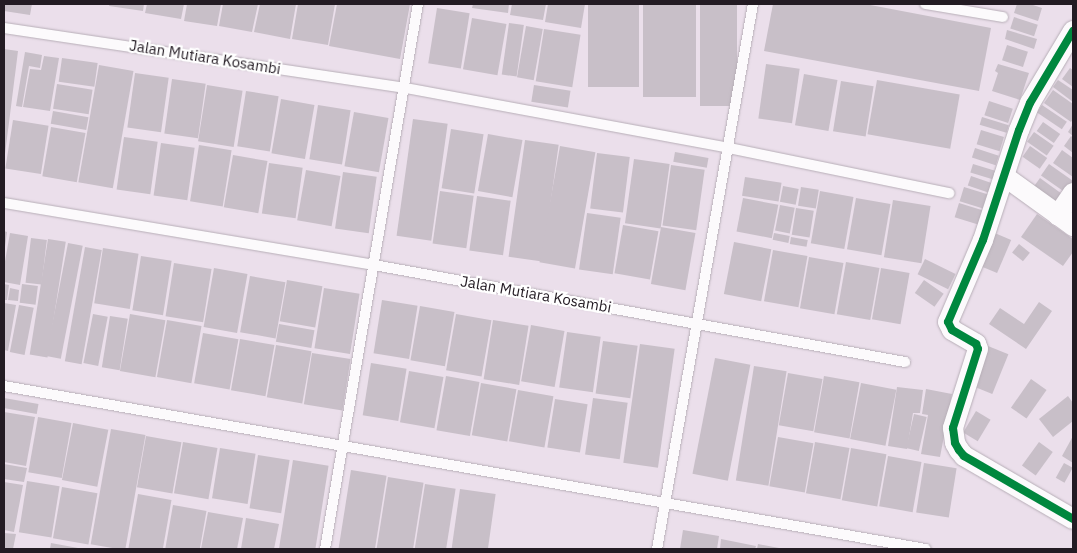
<!DOCTYPE html>
<style>
body{margin:0}
#map{position:relative;width:1077px;height:553px;overflow:hidden;background:#ebdfeb;font-family:"IBM Plex Sans",sans-serif}
div>[style]{position:absolute}
[style*='--x']{left:calc(var(--x)*1px);top:calc(var(--y)*1px);width:calc(var(--w)*1px);rotate:calc(var(--a)*1deg)}
.building>*{inset:0;background:#c8bfc8;transform-origin:0 0}
.roads{filter:drop-shadow(0 0 1px #b7aeb7) drop-shadow(0 0 1px #b7aeb7)}
.service>*{height:10px;margin:-5px;padding:0 5px;transform-origin:5px;border-radius:5px;background:#fcfafc}
.minor>*{height:20px;margin:-10px;padding:0 10px;transform-origin:10px;border-radius:10px;background:#fcfafc}
.cycleway>*{height:8px;margin:-4px;padding:0 4px;transform-origin:4px;border-radius:4px;background:#00873e}
span{translate:-50% -50%;white-space:nowrap;text-align:center;line-height:1.15;-webkit-text-stroke:4.5px #fff;paint-order:stroke}
.street-label{font-size:15px;color:#231b23}
.frame{position:absolute;inset:0;border:5px solid #231b23;pointer-events:none}
</style>
<div id="map">
<div class="building">
<div style="clip-path:polygon(4px 4px,32px 4px,30px 15px,4px 11px)"></div>
<div style="clip-path:polygon(110px 4px,144px 4px,143px 11px,109px 6px)"></div>
<div style="clip-path:polygon(147px 4px,184px 4px,181px 19px,145px 13px)"></div>
<div style="clip-path:polygon(187px 4px,221px 4px,217px 26px,184px 21px)"></div>
<div style="clip-path:polygon(223px 4px,258px 4px,252px 32px,219px 26px)"></div>
<div style="clip-path:polygon(260px 4px,296px 4px,290px 39px,254px 32px)"></div>
<div style="clip-path:polygon(298px 4px,335px 4px,328px 45px,292px 39px)"></div>
<div style="clip-path:polygon(337px 4px,410px 4px,400px 59px,329px 46px)"></div>
<div style="clip-path:polygon(473px 4px,509px 4px,508px 13px,472px 8px)"></div>
<div style="clip-path:polygon(512px 4px,546px 4px,543px 20px,510px 15px)"></div>
<div style="clip-path:polygon(548px 4px,585px 4px,581px 28px,545px 22px)"></div>
<div style="left:588px;top:4px;width:51px;height:83px"></div>
<div style="left:643px;top:4px;width:53px;height:93px"></div>
<div style="left:700px;top:4px;width:37px;height:102px"></div>
<div style="clip-path:polygon(773px 4px,865px 4px,991px 28px,979px 91px,764px 51px)"></div>
<div style="clip-path:polygon(1017px 4px,1030px 4px,1042px 8px,1038px 21px,1014px 13px)"></div>
<div style="left:437px;top:8px;width:33px;height:56px;rotate:9deg"></div>
<div style="left:1014px;top:17px;width:25px;height:12px;rotate:18deg"></div>
<div style="left:472px;top:18px;width:35px;height:52px;rotate:10deg"></div>
<div style="left:509px;top:23px;width:15px;height:52px;rotate:8deg"></div>
<div style="left:526px;top:26px;width:17px;height:52px;rotate:10deg"></div>
<div style="left:544px;top:29px;width:37px;height:53px;rotate:9deg"></div>
<div style="clip-path:polygon(1007px 30px,1037px 39px,1034px 49px,1005px 39px)"></div>
<div style="left:1007px;top:45px;width:22px;height:16px;rotate:18deg"></div>
<div style="clip-path:polygon(4px 49px,18px 51px,5px 154px,4px 154px)"></div>
<div style="clip-path:polygon(25px 52px,42px 55px,40px 68px,29px 66px,22px 107px,16px 106px)"></div>
<div style="clip-path:polygon(44px 56px,59px 58px,50px 111px,23px 107px,30px 69px,41px 70px)"></div>
<div style="left:62px;top:58px;width:36px;height:24px;rotate:8deg"></div>
<div style="left:766px;top:64px;width:34px;height:55px;rotate:8deg"></div>
<div style="clip-path:polygon(998px 64px,1029px 73px,1020px 100px,992px 91px,998px 73px,995px 71px)"></div>
<div style="left:99px;top:65px;width:35px;height:119px;rotate:10deg"></div>
<div style="clip-path:polygon(1070px 68px,1073px 70px,1073px 87px,1062px 79px)"></div>
<div style="left:135px;top:73px;width:34px;height:55px;rotate:8deg"></div>
<div style="left:804px;top:74px;width:34px;height:52px;rotate:10deg"></div>
<div style="left:172px;top:79px;width:34px;height:55px;rotate:8deg"></div>
<div style="left:877px;top:80px;width:84px;height:55px;rotate:10deg"></div>
<div style="clip-path:polygon(1058px 80px,1073px 90px,1073px 102px,1053px 87px)"></div>
<div style="left:841px;top:81px;width:33px;height:51px;rotate:9deg"></div>
<div style="left:57px;top:84px;width:36px;height:25px;rotate:9deg"></div>
<div style="left:207px;top:85px;width:36px;height:57px;rotate:9deg"></div>
<div style="left:534px;top:85px;width:37px;height:17px;rotate:9deg"></div>
<div style="clip-path:polygon(1053px 90px,1073px 104px,1073px 119px,1071px 122px,1044px 103px)"></div>
<div style="left:246px;top:91px;width:33px;height:56px;rotate:9deg"></div>
<div style="left:281px;top:99px;width:34px;height:55px;rotate:10deg"></div>
<div style="left:989px;top:101px;width:25px;height:15px;rotate:18deg"></div>
<div style="left:318px;top:105px;width:33px;height:55px;rotate:9deg"></div>
<div style="left:1042px;top:105px;width:30px;height:9px;rotate:34deg"></div>
<div style="left:53px;top:111px;width:36px;height:13px;rotate:10deg"></div>
<div style="left:354px;top:112px;width:35px;height:55px;rotate:10deg"></div>
<div style="left:982px;top:117px;width:28px;height:8px;rotate:17deg"></div>
<div style="left:413px;top:119px;width:35px;height:118px;rotate:8deg"></div>
<div style="left:13px;top:120px;width:36px;height:49px;rotate:9deg"></div>
<div style="left:1043px;top:122px;width:21px;height:11px;rotate:35deg"></div>
<div style="clip-path:polygon(1073px 124px,1073px 136px,1068px 132px)"></div>
<div style="left:51px;top:127px;width:35px;height:50px;rotate:10deg"></div>
<div style="left:451px;top:129px;width:33px;height:60px;rotate:9deg"></div>
<div style="left:981px;top:130px;width:24px;height:15px;rotate:17deg"></div>
<div style="left:1034px;top:132px;width:24px;height:12px;rotate:35deg"></div>
<div style="left:488px;top:134px;width:35px;height:58px;rotate:10deg"></div>
<div style="clip-path:polygon(1071px 136px,1073px 138px,1073px 153px,1064px 146px)"></div>
<div style="left:124px;top:137px;width:34px;height:53px;rotate:8deg"></div>
<div style="left:525px;top:140px;width:34px;height:118px;rotate:8deg"></div>
<div style="left:161px;top:143px;width:34px;height:53px;rotate:8deg"></div>
<div style="left:199px;top:145px;width:33px;height:57px;rotate:9deg"></div>
<div style="left:560px;top:146px;width:36px;height:118px;rotate:10deg"></div>
<div style="left:1030px;top:146px;width:21px;height:13px;rotate:35deg"></div>
<div style="left:975px;top:148px;width:25px;height:10px;rotate:18deg"></div>
<div style="clip-path:polygon(1062px 150px,1073px 158px,1073px 177px,1053px 163px)"></div>
<div style="left:675px;top:152px;width:34px;height:10px;rotate:10deg"></div>
<div style="left:597px;top:153px;width:33px;height:56px;rotate:7deg"></div>
<div style="left:233px;top:155px;width:35px;height:53px;rotate:10deg"></div>
<div style="left:634px;top:159px;width:36px;height:65px;rotate:8deg"></div>
<div style="left:269px;top:163px;width:34px;height:51px;rotate:8deg"></div>
<div style="left:973px;top:164px;width:24px;height:9px;rotate:17deg"></div>
<div style="left:1049px;top:164px;width:29px;height:14px;rotate:35deg"></div>
<div style="left:671px;top:165px;width:34px;height:61px;rotate:8deg"></div>
<div style="left:306px;top:170px;width:35px;height:51px;rotate:10deg"></div>
<div style="left:343px;top:172px;width:34px;height:57px;rotate:8deg"></div>
<div style="left:971px;top:176px;width:24px;height:10px;rotate:19deg"></div>
<div style="left:745px;top:177px;width:37px;height:19px;rotate:9deg"></div>
<div style="left:1040px;top:178px;width:26px;height:12px;rotate:36deg"></div>
<div style="left:783px;top:186px;width:16px;height:16px;rotate:11deg"></div>
<div style="left:801px;top:187px;width:18px;height:19px;rotate:9deg"></div>
<div style="left:964px;top:187px;width:27px;height:15px;rotate:17deg"></div>
<div style="left:440px;top:191px;width:34px;height:53px;rotate:8deg"></div>
<div style="left:820px;top:191px;width:34px;height:53px;rotate:10deg"></div>
<div style="left:477px;top:196px;width:34px;height:55px;rotate:8deg"></div>
<div style="left:743px;top:198px;width:36px;height:34px;rotate:11deg"></div>
<div style="left:856px;top:198px;width:35px;height:52px;rotate:10deg"></div>
<div style="left:893px;top:200px;width:38px;height:58px;rotate:9deg"></div>
<div style="left:959px;top:203px;width:27px;height:15px;rotate:17deg"></div>
<div style="left:780px;top:205px;width:15px;height:26px;rotate:11deg"></div>
<div style="left:796px;top:208px;width:18px;height:27px;rotate:9deg"></div>
<div style="left:587px;top:213px;width:34px;height:57px;rotate:8deg"></div>
<div style="clip-path:polygon(1037px 214px,1073px 239px,1073px 252px,1063px 266px,1021px 237px)"></div>
<div style="left:623px;top:225px;width:36px;height:49px;rotate:10deg"></div>
<div style="left:661px;top:227px;width:35px;height:58px;rotate:10deg"></div>
<div style="clip-path:polygon(4px 231px,7px 232px,5px 247px,4px 246px)"></div>
<div style="left:990px;top:231px;width:23px;height:36px;rotate:23deg"></div>
<div style="clip-path:polygon(10px 233px,28px 236px,20px 285px,4px 282px,4px 267px)"></div>
<div style="left:774px;top:233px;width:16px;height:7px;rotate:11deg"></div>
<div style="left:791px;top:237px;width:17px;height:7px;rotate:10deg"></div>
<div style="left:31px;top:238px;width:16px;height:45px;rotate:7deg"></div>
<div style="left:48px;top:239px;width:18px;height:117px;rotate:9deg"></div>
<div style="left:734px;top:242px;width:38px;height:53px;rotate:11deg"></div>
<div style="left:68px;top:243px;width:15px;height:115px;rotate:11deg"></div>
<div style="left:1019px;top:244px;width:14px;height:11px;rotate:39deg"></div>
<div style="left:85px;top:247px;width:17px;height:116px;rotate:10deg"></div>
<div style="left:103px;top:248px;width:36px;height:56px;rotate:9deg"></div>
<div style="left:773px;top:250px;width:35px;height:52px;rotate:10deg"></div>
<div style="left:141px;top:256px;width:31px;height:55px;rotate:9deg"></div>
<div style="left:809px;top:257px;width:35px;height:52px;rotate:10deg"></div>
<div style="left:925px;top:259px;width:34px;height:17px;rotate:26deg"></div>
<div style="left:846px;top:262px;width:34px;height:53px;rotate:10deg"></div>
<div style="left:174px;top:263px;width:38px;height:54px;rotate:9deg"></div>
<div style="left:214px;top:268px;width:34px;height:60px;rotate:10deg"></div>
<div style="left:881px;top:268px;width:29px;height:52px;rotate:10deg"></div>
<div style="left:250px;top:276px;width:36px;height:57px;rotate:10deg"></div>
<div style="left:287px;top:280px;width:36px;height:42px;rotate:10deg"></div>
<div style="left:924px;top:280px;width:24px;height:16px;rotate:35deg"></div>
<div style="clip-path:polygon(4px 284px,9px 285px,7px 300px,4px 300px)"></div>
<div style="left:22px;top:284px;width:16px;height:19px;rotate:7deg"></div>
<div style="clip-path:polygon(10px 288px,19px 290px,18px 301px,8px 300px)"></div>
<div style="left:324px;top:288px;width:36px;height:61px;rotate:9deg"></div>
<div style="left:382px;top:300px;width:36px;height:54px;rotate:9deg"></div>
<div style="clip-path:polygon(1039px 302px,1052px 311px,1026px 349px,989px 324px,1000px 308px,1024px 324px)"></div>
<div style="clip-path:polygon(4px 303px,16px 305px,8px 351px,4px 350px)"></div>
<div style="left:19px;top:305px;width:15px;height:48px;rotate:11deg"></div>
<div style="left:420px;top:306px;width:35px;height:55px;rotate:10deg"></div>
<div style="left:93px;top:314px;width:15px;height:50px;rotate:11deg"></div>
<div style="left:130px;top:314px;width:36px;height:58px;rotate:10deg"></div>
<div style="left:456px;top:314px;width:36px;height:57px;rotate:10deg"></div>
<div style="left:110px;top:316px;width:18px;height:52px;rotate:9deg"></div>
<div style="left:167px;top:320px;width:35px;height:58px;rotate:10deg"></div>
<div style="left:493px;top:320px;width:36px;height:60px;rotate:9deg"></div>
<div style="left:279px;top:324px;width:36px;height:18px;rotate:10deg"></div>
<div style="left:531px;top:325px;width:34px;height:57px;rotate:10deg"></div>
<div style="left:567px;top:332px;width:34px;height:56px;rotate:8deg"></div>
<div style="left:203px;top:333px;width:36px;height:51px;rotate:10deg"></div>
<div style="left:240px;top:339px;width:35px;height:52px;rotate:10deg"></div>
<div style="left:603px;top:341px;width:35px;height:53px;rotate:8deg"></div>
<div style="left:640px;top:344px;width:35px;height:120px;rotate:8deg"></div>
<div style="left:276px;top:345px;width:36px;height:53px;rotate:10deg"></div>
<div style="left:988px;top:346px;width:22px;height:43px;rotate:22deg"></div>
<div style="left:312px;top:353px;width:39px;height:52px;rotate:9deg"></div>
<div style="left:715px;top:358px;width:36px;height:118px;rotate:11deg"></div>
<div style="left:371px;top:363px;width:36px;height:53px;rotate:9deg"></div>
<div style="left:754px;top:366px;width:33px;height:116px;rotate:9deg"></div>
<div style="left:409px;top:371px;width:35px;height:52px;rotate:10deg"></div>
<div style="left:788px;top:373px;width:35px;height:53px;rotate:10deg"></div>
<div style="left:446px;top:376px;width:34px;height:55px;rotate:10deg"></div>
<div style="left:824px;top:376px;width:36px;height:57px;rotate:10deg"></div>
<div style="left:1031px;top:379px;width:19px;height:35px;rotate:35deg"></div>
<div style="left:481px;top:383px;width:36px;height:53px;rotate:10deg"></div>
<div style="left:861px;top:383px;width:36px;height:57px;rotate:11deg"></div>
<div style="clip-path:polygon(897px 387px,923px 390px,920px 413px,913px 413px,907px 449px,888px 446px)"></div>
<div style="clip-path:polygon(926px 389px,952px 394px,940px 457px,921px 454px,928px 415px,922px 414px)"></div>
<div style="left:518px;top:390px;width:36px;height:52px;rotate:10deg"></div>
<div style="clip-path:polygon(1068px 396px,1073px 403px,1073px 421px,1053px 437px,1039px 419px)"></div>
<div style="left:4px;top:398px;width:35px;height:10px;rotate:10deg"></div>
<div style="left:593px;top:398px;width:35px;height:57px;rotate:8deg"></div>
<div style="left:555px;top:399px;width:33px;height:49px;rotate:9deg"></div>
<div style="left:976px;top:411px;width:17px;height:25px;rotate:31deg"></div>
<div style="clip-path:polygon(4px 412px,35px 417px,26px 466px,4px 462px)"></div>
<div style="left:914px;top:414px;width:13px;height:35px;rotate:13deg"></div>
<div style="left:38px;top:417px;width:34px;height:56px;rotate:10deg"></div>
<div style="left:73px;top:423px;width:36px;height:58px;rotate:11deg"></div>
<div style="left:111px;top:429px;width:35px;height:117px;rotate:10deg"></div>
<div style="left:146px;top:436px;width:36px;height:52px;rotate:10deg"></div>
<div style="clip-path:polygon(1073px 436px,1073px 463px,1062px 456px)"></div>
<div style="left:778px;top:437px;width:36px;height:50px;rotate:10deg"></div>
<div style="left:183px;top:442px;width:35px;height:52px;rotate:10deg"></div>
<div style="left:815px;top:442px;width:35px;height:52px;rotate:10deg"></div>
<div style="left:1039px;top:442px;width:17px;height:29px;rotate:36deg"></div>
<div style="left:220px;top:448px;width:36px;height:51px;rotate:9deg"></div>
<div style="left:851px;top:448px;width:36px;height:53px;rotate:10deg"></div>
<div style="left:258px;top:455px;width:32px;height:54px;rotate:9deg"></div>
<div style="left:888px;top:456px;width:34px;height:51px;rotate:10deg"></div>
<div style="left:293px;top:460px;width:36px;height:90px;rotate:9deg"></div>
<div style="left:924px;top:463px;width:33px;height:50px;rotate:9deg"></div>
<div style="left:1064px;top:463px;width:10px;height:17px;rotate:29deg"></div>
<div style="clip-path:polygon(4px 464px,27px 468px,24px 482px,4px 479px)"></div>
<div style="left:351px;top:470px;width:36px;height:80px;rotate:9deg"></div>
<div style="left:388px;top:477px;width:36px;height:73px;rotate:9deg"></div>
<div style="left:27px;top:481px;width:33px;height:52px;rotate:9deg"></div>
<div style="clip-path:polygon(4px 482px,23px 485px,14px 532px,4px 530px)"></div>
<div style="left:425px;top:484px;width:31px;height:66px;rotate:9deg"></div>
<div style="left:62px;top:487px;width:36px;height:52px;rotate:10deg"></div>
<div style="left:460px;top:489px;width:36px;height:61px;rotate:8deg"></div>
<div style="left:138px;top:494px;width:34px;height:56px;rotate:10deg"></div>
<div style="left:173px;top:505px;width:34px;height:45px;rotate:10deg"></div>
<div style="clip-path:polygon(208px 512px,243px 518px,237px 549px,201px 549px)"></div>
<div style="clip-path:polygon(246px 518px,279px 524px,274px 549px,241px 549px)"></div>
<div style="clip-path:polygon(683px 530px,719px 536px,717px 549px,680px 549px)"></div>
<div style="clip-path:polygon(4px 533px,16px 534px,13px 549px,4px 549px)"></div>
<div style="clip-path:polygon(721px 539px,756px 546px,755px 549px,720px 549px)"></div>
<div style="clip-path:polygon(51px 543px,78px 548px,78px 549px,50px 549px)"></div>
<div style="clip-path:polygon(758px 544px,779px 548px,779px 549px,757px 549px)"></div>
</div>
<div class="roads">
<div class="service">
<div style="--x:925;--y:4;--w:79;--a:9.5"></div>
<div style="--x:4;--y:28;--w:406;--a:8.5"></div>
<div style="--x:406;--y:88;--w:329;--a:10.5"></div>
<div style="--x:729;--y:148;--w:225;--a:11.6"></div>
<div style="--x:4;--y:203;--w:375;--a:9.5"></div>
<div style="--x:374;--y:265;--w:540;--a:10.35"></div>
<div style="--x:4;--y:386;--w:936;--a:10.03"></div>
<div style="--x:325;--y:549;--w:553;--a:-80.32"></div>
<div style="--x:657;--y:549;--w:553;--a:-80.01"></div>
</div>
<div class="minor">
<div style="--x:1073;--y:31;--w:84;--a:120.8"></div>
<div style="--x:1030;--y:103;--w:29;--a:112"></div>
<div style="--x:1019;--y:130;--w:116;--a:108.1"></div>
<div style="--x:983;--y:240;--w:89;--a:113.1"></div>
<div style="--x:948;--y:322;--w:9;--a:63"></div>
<div style="--x:952;--y:330;--w:28;--a:30"></div>
<div style="--x:976;--y:344;--w:5;--a:68"></div>
<div style="--x:978;--y:349;--w:83;--a:107.6"></div>
<div style="--x:953;--y:428;--w:15;--a:82"></div>
<div style="--x:955;--y:443;--w:8;--a:60"></div>
<div style="--x:959;--y:450;--w:8;--a:50"></div>
<div style="--x:964;--y:456;--w:126;--a:30"></div>
<div style="--x:1004;--y:176;--w:67;--a:35.8"></div>
<div style="--x:1073;--y:193;--w:27;--a:124"></div>
<div style="--x:1058;--y:215;--w:19;--a:36"></div>
</div>
</div>
<div class="cycleway">
<div style="--x:1073;--y:31;--w:84;--a:120.8"></div>
<div style="--x:1030;--y:103;--w:29;--a:112"></div>
<div style="--x:1019;--y:130;--w:116;--a:108.1"></div>
<div style="--x:983;--y:240;--w:89;--a:113.1"></div>
<div style="--x:948;--y:322;--w:9;--a:63"></div>
<div style="--x:952;--y:330;--w:28;--a:30"></div>
<div style="--x:976;--y:344;--w:5;--a:68"></div>
<div style="--x:978;--y:349;--w:83;--a:107.6"></div>
<div style="--x:953;--y:428;--w:15;--a:82"></div>
<div style="--x:955;--y:443;--w:8;--a:60"></div>
<div style="--x:959;--y:450;--w:8;--a:50"></div>
<div style="--x:964;--y:456;--w:126;--a:30"></div>
</div>
<div class="street-label">
<span style="left:205px;top:57px;rotate:9deg">Jalan Mutiara Kosambi</span>
<span style="left:536px;top:294px;rotate:10deg">Jalan Mutiara Kosambi</span>
</div>
<div class="frame"></div>
</div>
